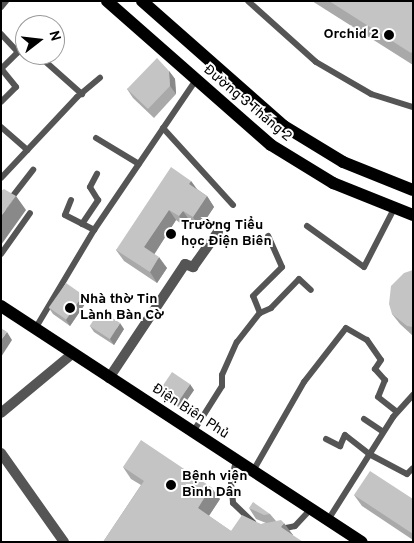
<!DOCTYPE html>
<meta charset="utf-8">
<style>
body{margin:0}
#map{position:relative;width:414px;height:543px;overflow:hidden;background:#fff;font-family:Overpass,sans-serif}
div>[style]{position:absolute}
[style*='--x']{left:calc(var(--x)*1px);top:calc(var(--y)*1px);width:calc(var(--w)*1px);rotate:calc(var(--a)*1deg)}
.lane>*{height:6px;margin:-3px;padding:0 3px;transform-origin:3px;border-radius:3px;background:#555}
.street>*{height:10px;margin:-5px;padding:0 5px;transform-origin:5px;border-radius:5px;background:#555}
.primary>*{height:12px;margin:-6px;padding:0 6px;transform-origin:6px;border-radius:6px;background:#000}
.wall>*{inset:0;background:#a9a9a9}
.shaded-wall>*{inset:0;background:#898989}
.building>*{inset:0;background:#c4c4c4;transform-origin:0 0}
.dots>*{width:14px;height:14px;translate:-50% -50%;box-sizing:border-box;border:2px solid #fff;border-radius:50%}
span{translate:-50% -50%;white-space:nowrap;text-align:center;line-height:1.15;-webkit-text-stroke:4px #fff;paint-order:stroke}
.poi-label{font-size:14px;color:#000;font-weight:700}
.right{translate:-100% -50%;text-align:right}
.left{translate:0 -50%;text-align:left}
.street-label{font-size:14px;color:#000}
.frame{position:absolute;inset:0;border:2px solid #000;pointer-events:none}
.north{position:absolute;left:15px;top:15px;width:50px;height:50px;box-sizing:border-box;background:#fff;border:1px solid #999;border-radius:50%;rotate:74deg;font-size:14px;font-weight:700;line-height:20px;text-align:center;color:#000}
.north::after{content:'';display:block;margin:auto;width:18px;height:22px;background:#000;clip-path:polygon(50% 0,100% 100%,50% 72%,0 100%)}
</style>
<div id="map">
<div class="lane">
<div style="--x:248;--y:1;--w:91;--a:41.9"></div>
<div style="--x:316;--y:62;--w:64;--a:30.2"></div>
<div style="--x:371;--y:94;--w:44;--a:17.2"></div>
<div style="--x:1;--y:7;--w:8;--a:-50"></div>
<div style="--x:1;--y:34;--w:25;--a:47"></div>
<div style="--x:18;--y:52;--w:7;--a:0"></div>
<div style="--x:38;--y:55;--w:59;--a:41.6"></div>
<div style="--x:1;--y:69;--w:24;--a:-45"></div>
<div style="--x:1;--y:102;--w:21;--a:-45"></div>
<div style="--x:16;--y:87;--w:22;--a:-129"></div>
<div style="--x:1;--y:127;--w:35;--a:41"></div>
<div style="--x:163;--y:128;--w:104;--a:47.7"></div>
<div style="--x:96;--y:138;--w:50;--a:31.2"></div>
<div style="--x:1;--y:178;--w:111;--a:-46.8"></div>
<div style="--x:77;--y:97;--w:30;--a:-40"></div>
<div style="--x:71;--y:200;--w:16;--a:112"></div>
<div style="--x:65;--y:215;--w:33;--a:27"></div>
<div style="--x:1;--y:203;--w:5;--a:37"></div>
<div style="--x:5;--y:206;--w:46;--a:-52.1"></div>
<div style="--x:82;--y:224;--w:29;--a:-56"></div>
<div style="--x:98;--y:200;--w:15;--a:-122"></div>
<div style="--x:90;--y:187;--w:15;--a:-62"></div>
<div style="--x:307;--y:226;--w:70;--a:35.7"></div>
<div style="--x:364;--y:267;--w:65;--a:-62.7"></div>
<div style="--x:1;--y:254;--w:50;--a:-54.7"></div>
<div style="--x:260;--y:313;--w:18;--a:-112"></div>
<div style="--x:253;--y:296;--w:41;--a:-45"></div>
<div style="--x:282;--y:267;--w:34;--a:-114"></div>
<div style="--x:35;--y:329;--w:115;--a:-59.2"></div>
<div style="--x:94;--y:230;--w:181;--a:-55.8"></div>
<div style="--x:364;--y:419;--w:23;--a:34"></div>
<div style="--x:193;--y:432;--w:54;--a:-57.8"></div>
<div style="--x:222;--y:386;--w:11;--a:-90"></div>
<div style="--x:222;--y:375;--w:36;--a:-66"></div>
<div style="--x:237;--y:342;--w:37;--a:-52"></div>
<div style="--x:260;--y:313;--w:12;--a:-24"></div>
<div style="--x:271;--y:308;--w:40;--a:-46"></div>
<div style="--x:299;--y:279;--w:16;--a:43"></div>
<div style="--x:326;--y:439;--w:16;--a:27"></div>
<div style="--x:340;--y:446;--w:12;--a:-66"></div>
<div style="--x:345;--y:435;--w:31;--a:38"></div>
<div style="--x:369;--y:454;--w:43;--a:27.8"></div>
<div style="--x:407;--y:474;--w:8;--a:-45"></div>
<div style="--x:236;--y:460;--w:24;--a:102"></div>
<div style="--x:231;--y:483;--w:20;--a:84"></div>
<div style="--x:233;--y:503;--w:28;--a:44"></div>
<div style="--x:253;--y:471;--w:103;--a:-60.2"></div>
<div style="--x:304;--y:382;--w:68;--a:-52.1"></div>
<div style="--x:346;--y:328;--w:24;--a:30"></div>
<div style="--x:367;--y:340;--w:24;--a:55"></div>
<div style="--x:381;--y:360;--w:11;--a:124"></div>
<div style="--x:375;--y:369;--w:15;--a:48"></div>
<div style="--x:385;--y:380;--w:18;--a:112"></div>
<div style="--x:378;--y:397;--w:24;--a:38"></div>
<div style="--x:328;--y:520;--w:122;--a:-57.7"></div>
<div style="--x:393;--y:417;--w:30;--a:-48"></div>
<div style="--x:281;--y:529;--w:14;--a:-12"></div>
<div style="--x:295;--y:526;--w:23;--a:-47"></div>
</div>
<div class="street">
<div style="--x:109;--y:378;--w:137;--a:-56.3"></div>
<div style="--x:185;--y:264;--w:9;--a:21"></div>
<div style="--x:193;--y:267;--w:43;--a:-54.5"></div>
<div style="--x:1;--y:413;--w:92;--a:-39.7"></div>
<div style="--x:1;--y:453;--w:109;--a:54.7"></div>
</div>
<div class="primary">
<div style="--x:107;--y:1;--w:218;--a:41.3"></div>
<div style="--x:271;--y:145;--w:73;--a:31.5"></div>
<div style="--x:333;--y:183;--w:86;--a:21.8"></div>
<div style="--x:142;--y:1;--w:189;--a:41.4"></div>
<div style="--x:284;--y:126;--w:69;--a:31.4"></div>
<div style="--x:343;--y:162;--w:75;--a:21.8"></div>
<div style="--x:1;--y:306;--w:431;--a:33.2"></div>
</div>
<div class="wall">
<div style="clip-path:polygon(312px 1px,413px 1px,413px 65px)"></div>
<div style="clip-path:polygon(169px 71px,175px 79px,176px 94px,154px 118px,133px 98px,127px 89px)"></div>
<div style="clip-path:polygon(191px 181px,197px 189px,207px 196px,214px 207px,200px 228px,190px 221px,186px 227px,176px 220px,154px 254px,167px 268px,157px 283px,124px 261px,116px 250px)"></div>
<div style="clip-path:polygon(413px 270px,413px 336px,400px 324px,392px 314px)"></div>
<div style="clip-path:polygon(83px 295px,87px 301px,70px 326px,53px 314px,49px 308px)"></div>
<div style="clip-path:polygon(90px 326px,124px 329px,114px 345px,94px 332px)"></div>
<div style="clip-path:polygon(159px 390px,194px 390px,181px 409px,163px 396px)"></div>
<div style="clip-path:polygon(123px 467px,220px 499px,209px 516px,231px 531px,266px 523px,256px 519px,249px 508px,270px 514px,276px 521px,293px 535px,103px 542px,141px 485px,131px 479px)"></div>
<div style="clip-path:polygon(354px 495px,413px 499px,413px 540px,362px 506px)"></div>
</div>
<div class="shaded-wall">
<div style="clip-path:polygon(169px 71px,175px 79px,176px 94px,170px 86px)"></div>
<div style="clip-path:polygon(191px 181px,198px 191px,189px 184px)"></div>
<div style="clip-path:polygon(16px 196px,26px 210px,1px 245px,1px 216px)"></div>
<div style="clip-path:polygon(207px 196px,214px 207px,200px 228px,193px 217px)"></div>
<div style="clip-path:polygon(169px 210px,176px 220px,152px 258px,144px 247px)"></div>
<div style="clip-path:polygon(183px 211px,190px 221px,186px 227px,179px 216px)"></div>
<div style="clip-path:polygon(159px 257px,167px 268px,157px 283px,150px 272px)"></div>
<div style="clip-path:polygon(83px 295px,87px 301px,70px 326px,66px 320px)"></div>
<div style="clip-path:polygon(120px 323px,124px 329px,114px 345px,110px 339px)"></div>
<div style="clip-path:polygon(7px 332px,12px 340px,1px 357px,1px 340px)"></div>
<div style="clip-path:polygon(190px 384px,194px 390px,181px 409px,177px 403px)"></div>
<div style="clip-path:polygon(211px 487px,220px 499px,206px 520px,198px 508px)"></div>
<div style="clip-path:polygon(284px 523px,293px 535px,290px 539px,281px 527px)"></div>
</div>
<div class="building">
<div style="clip-path:polygon(329px 1px,413px 1px,413px 51px,411px 53px)"></div>
<div style="clip-path:polygon(157px 58px,169px 71px,170px 86px,148px 109px,127px 89px)"></div>
<div style="clip-path:polygon(171px 167px,191px 181px,189px 184px,207px 196px,193px 217px,183px 211px,179px 216px,169px 210px,144px 247px,159px 257px,150px 272px,116px 250px)"></div>
<div style="clip-path:polygon(4px 189px,16px 196px,1px 216px,1px 191px)"></div>
<div style="clip-path:polygon(413px 270px,413px 327px,407px 326px,392px 314px,389px 304px,391px 286px,404px 273px)"></div>
<div style="left:66px;top:283px;width:21px;height:30px;rotate:35deg"></div>
<div style="left:100px;top:310px;width:24px;height:19px;rotate:33deg"></div>
<div style="clip-path:polygon(1px 328px,7px 332px,1px 340px)"></div>
<div style="left:172px;top:372px;width:22px;height:22px;rotate:34deg"></div>
<div style="clip-path:polygon(141px 440px,211px 487px,198px 508px,231px 531px,242px 515px,261px 524px,281px 520px,284px 523px,281px 527px,303px 542px,103px 542px,144px 481px,123px 467px)"></div>
<div style="clip-path:polygon(370px 471px,413px 499px,413px 534px,354px 495px)"></div>
<div style="clip-path:polygon(253px 502px,270px 514px,264px 515px,249px 508px)"></div>
</div>
<div class="dots">
<div style="left:389px;top:35px;background:#000"></div>
<div style="left:171px;top:234px;background:#000"></div>
<div style="left:70px;top:308px;background:#000"></div>
<div style="left:171px;top:485px;background:#000"></div>
</div>
<div class="poi-label">
<span class="right" style="left:379px;top:35px">Orchid 2</span>
<span class="left" style="left:181px;top:234px">Trường Tiểu<br>học Điện Biên</span>
<span class="left" style="left:80px;top:308px">Nhà thờ Tin<br>Lành Bàn Cờ</span>
<span class="left" style="left:182px;top:485px">Bệnh viện<br>Bình Dân</span>
</div>
<div class="street-label">
<span style="left:247px;top:104px;rotate:40deg">Đường 3 Tháng 2</span>
<span style="left:190px;top:412px;rotate:33deg">Điện Biên Phủ</span>
</div>
<div class="frame"></div>
<div class="north">N</div>
</div>
